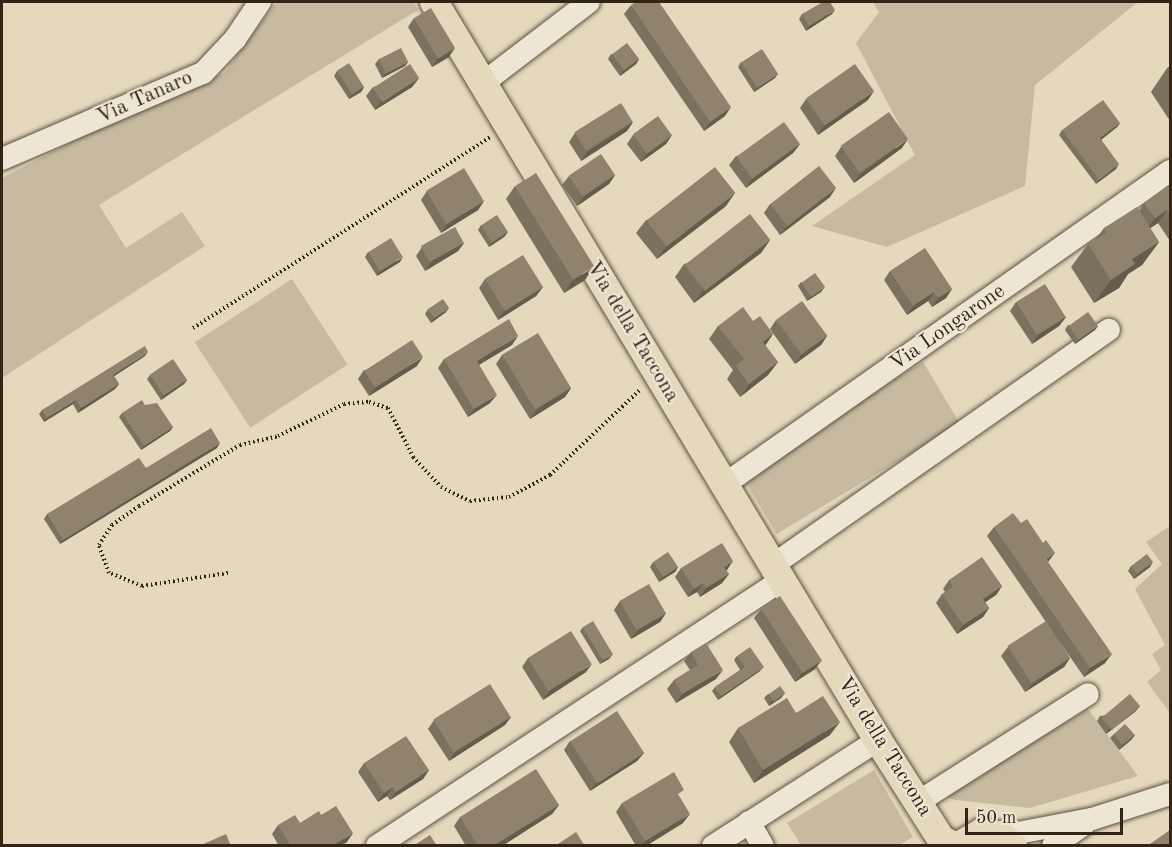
<!DOCTYPE html>
<style>
body{margin:0}
#map{position:relative;width:1172px;height:847px;overflow:hidden;background:#e4d9bd;font-family:"Old Standard TT",serif}
div>[style]{position:absolute}
[style*='--x']{left:calc(var(--x)*1px);top:calc(var(--y)*1px);width:calc(var(--w)*1px);rotate:calc(var(--a)*1deg)}
.green>*{inset:0;background:#c6baa1;transform-origin:0 0}
.path>*{height:4px;margin-top:-2px;transform-origin:0;background:repeating-linear-gradient(90deg,#322516 0 1.5px,transparent 0 4.5px)}
.roads{filter:drop-shadow(0 0 2px #5e5240) drop-shadow(0 0 2px #5e5240)}
.minor>*{height:22px;margin:-11px;padding:0 11px;transform-origin:11px;border-radius:11px;background:#ede6d4}
.major>*{height:28px;margin:-14px;padding:0 14px;transform-origin:14px;border-radius:14px;background:#e4d9bd}
.wall>*{inset:0;background:#7b715e}
.shaded-wall>*{inset:0;background:#645c4c}
.building>*{inset:0;background:#8f836d;transform-origin:0 0}
span{translate:-50% -50%;white-space:nowrap;text-align:center;line-height:1.15;-webkit-text-stroke:4.5px #ede6d4;paint-order:stroke}
.street-label{font-size:21px;color:#322516}
.frame{position:absolute;inset:0;border:3px solid #322516;pointer-events:none}
.scale{position:absolute;left:965px;top:808px;width:158px;height:27px;box-sizing:border-box;border:3px solid #322516;border-top:0;padding-left:8px;font-size:18px;line-height:21px;white-space:nowrap;color:#322516;-webkit-text-stroke:4px #ede6d4;paint-order:stroke}
</style>
<div id="map">
<div class="green">
<div style="clip-path:polygon(277px 2px,413px 2px,418px 10px,99px 205px,126px 248px,182px 212px,205px 246px,2px 378px,2px 178px,91px 132px,224px 73px)"></div>
<div style="clip-path:polygon(873px 2px,1138px 2px,1035px 85px,1025px 186px,887px 247px,812px 226px,915px 155px,856px 43px,879px 12px)"></div>
<div style="left:292px;top:279px;width:102px;height:116px;rotate:57deg"></div>
<div style="left:923px;top:362px;width:72px;height:214px;rotate:59deg"></div>
<div style="clip-path:polygon(1170px 526px,1170px 713px,1147px 682px,1161px 670px,1152px 654px,1165px 645px,1135px 589px,1162px 564px,1146px 542px)"></div>
<div style="clip-path:polygon(1088px 709px,1138px 776px,1030px 808px,955px 800px,945px 796px)"></div>
<div style="clip-path:polygon(874px 770px,913px 837px,899px 845px,801px 845px,787px 823px)"></div>
</div>
<div class="path">
<div style="--x:193;--y:328;--w:353;--a:-32.7"></div>
<div style="--x:228;--y:573;--w:87;--a:171.4"></div>
<div style="--x:142;--y:586;--w:35;--a:-158"></div>
<div style="--x:109;--y:573;--w:30;--a:-110"></div>
<div style="--x:99;--y:545;--w:24;--a:-57"></div>
<div style="--x:112;--y:525;--w:33;--a:-35"></div>
<div style="--x:139;--y:506;--w:118;--a:-31.1"></div>
<div style="--x:240;--y:445;--w:39;--a:-13"></div>
<div style="--x:278;--y:436;--w:73;--a:-25.9"></div>
<div style="--x:344;--y:404;--w:25;--a:-5"></div>
<div style="--x:369;--y:402;--w:20;--a:18"></div>
<div style="--x:388;--y:408;--w:55;--a:63"></div>
<div style="--x:413;--y:457;--w:41;--a:47"></div>
<div style="--x:441;--y:487;--w:32;--a:26"></div>
<div style="--x:470;--y:501;--w:39;--a:-6"></div>
<div style="--x:509;--y:497;--w:47;--a:-28.2"></div>
<div style="--x:550;--y:475;--w:124;--a:-43.4"></div>
</div>
<div class="roads">
<div class="minor">
<div style="--x:483;--y:83;--w:133;--a:-37.4"></div>
<div style="--x:2;--y:159;--w:219;--a:-23.2"></div>
<div style="--x:203;--y:73;--w:47;--a:-46.7"></div>
<div style="--x:235;--y:39;--w:45;--a:-56"></div>
<div style="--x:725;--y:484;--w:544;--a:-35.12"></div>
<div style="--x:773;--y:565;--w:410;--a:-35"></div>
<div style="--x:918;--y:802;--w:201;--a:-32.4"></div>
<div style="--x:749;--y:822;--w:28;--a:60"></div>
<div style="--x:1002;--y:836;--w:92;--a:-10.7"></div>
<div style="--x:1092;--y:819;--w:82;--a:-17.8"></div>
<div style="--x:377;--y:846;--w:485;--a:-33.3"></div>
<div style="--x:713;--y:846;--w:196;--a:-32.7"></div>
<div style="--x:1053;--y:846;--w:38;--a:-35"></div>
</div>
<div class="major">
<div style="--x:434;--y:2;--w:861;--a:58.97"></div>
<div style="--x:878;--y:740;--w:117;--a:57.5"></div>
<div style="--x:941;--y:839;--w:15;--a:28"></div>
<div style="--x:958;--y:846;--w:28;--a:-30"></div>
<div style="--x:982;--y:832;--w:20;--a:11"></div>
<div style="--x:1002;--y:836;--w:15;--a:42"></div>
</div>
</div>
<div class="wall">
<div style="clip-path:polygon(631px 5px,725px 116px,704px 131px,624px 14px)"></div>
<div style="clip-path:polygon(802px 14px,832px 14px,806px 31px,799px 19px)"></div>
<div style="clip-path:polygon(414px 18px,449px 57px,432px 67px,408px 27px)"></div>
<div style="clip-path:polygon(611px 54px,639px 59px,636px 64px,620px 76px,608px 59px)"></div>
<div style="clip-path:polygon(379px 59px,408px 62px,405px 66px,382px 78px,375px 64px)"></div>
<div style="clip-path:polygon(741px 62px,775px 78px,754px 92px,738px 67px)"></div>
<div style="clip-path:polygon(1170px 66px,1170px 121px,1151px 92px,1167px 68px)"></div>
<div style="clip-path:polygon(337px 71px,364px 87px,361px 92px,349px 99px,334px 76px)"></div>
<div style="clip-path:polygon(419px 78px,412px 87px,375px 110px,366px 96px,373px 87px)"></div>
<div style="clip-path:polygon(806px 99px,868px 100px,818px 135px,800px 108px)"></div>
<div style="clip-path:polygon(633px 122px,627px 131px,581px 161px,569px 142px,575px 133px)"></div>
<div style="clip-path:polygon(1120px 123px,1117px 127px,1101px 140px,1116px 169px,1096px 184px,1059px 135px,1062px 130px)"></div>
<div style="clip-path:polygon(633px 135px,672px 135px,666px 144px,641px 162px,627px 144px)"></div>
<div style="clip-path:polygon(800px 144px,793px 153px,746px 188px,729px 165px,736px 156px)"></div>
<div style="clip-path:polygon(841px 147px,902px 148px,854px 183px,835px 156px)"></div>
<div style="clip-path:polygon(615px 175px,609px 184px,577px 206px,562px 185px,569px 176px)"></div>
<div style="clip-path:polygon(1170px 184px,1170px 241px,1158px 223px,1150px 228px,1159px 242px,1142px 265px,1128px 274px,1119px 288px,1094px 303px,1071px 267px,1088px 244px,1096px 239px,1104px 228px,1139px 211px,1144px 203px)"></div>
<div style="clip-path:polygon(515px 186px,585px 280px,564px 293px,506px 199px)"></div>
<div style="clip-path:polygon(427px 191px,484px 201px,478px 210px,441px 233px,421px 200px)"></div>
<div style="clip-path:polygon(830px 197px,780px 235px,764px 213px,770px 204px)"></div>
<div style="clip-path:polygon(726px 206px,657px 259px,636px 233px,646px 220px)"></div>
<div style="clip-path:polygon(481px 225px,508px 232px,504px 237px,489px 247px,478px 230px)"></div>
<div style="clip-path:polygon(770px 240px,761px 253px,694px 303px,675px 277px,684px 264px)"></div>
<div style="clip-path:polygon(464px 243px,458px 251px,425px 271px,416px 256px,422px 247px)"></div>
<div style="clip-path:polygon(368px 252px,400px 262px,377px 276px,365px 257px)"></div>
<div style="clip-path:polygon(890px 271px,952px 289px,946px 298px,932px 307px,928px 301px,907px 315px,884px 280px)"></div>
<div style="clip-path:polygon(485px 279px,543px 287px,536px 296px,498px 320px,479px 288px)"></div>
<div style="clip-path:polygon(801px 282px,821px 292px,807px 301px,798px 286px)"></div>
<div style="clip-path:polygon(1016px 302px,1066px 317px,1059px 326px,1032px 344px,1010px 311px)"></div>
<div style="clip-path:polygon(428px 309px,446px 312px,431px 323px,425px 314px)"></div>
<div style="clip-path:polygon(776px 320px,827px 336px,821px 345px,795px 364px,770px 329px)"></div>
<div style="clip-path:polygon(753px 321px,773px 334px,765px 346px,778px 362px,768px 375px,740px 397px,727px 379px,733px 370px,709px 339px,718px 326px)"></div>
<div style="clip-path:polygon(1068px 325px,1098px 326px,1095px 330px,1075px 344px,1065px 330px)"></div>
<div style="clip-path:polygon(512px 345px,479px 365px,490px 403px,468px 417px,438px 368px,444px 359px)"></div>
<div style="clip-path:polygon(502px 355px,571px 388px,565px 397px,530px 419px,496px 364px)"></div>
<div style="clip-path:polygon(145px 356px,114px 376px,119px 384px,115px 389px,78px 413px,73px 404px,44px 422px,39px 414px,42px 410px)"></div>
<div style="clip-path:polygon(417px 366px,369px 396px,358px 379px,364px 370px)"></div>
<div style="clip-path:polygon(150px 375px,187px 380px,184px 384px,161px 400px,147px 379px)"></div>
<div style="clip-path:polygon(145px 405px,173px 427px,170px 431px,141px 450px,119px 417px,122px 413px)"></div>
<div style="clip-path:polygon(217px 448px,60px 544px,44px 519px,47px 514px,146px 468px)"></div>
<div style="clip-path:polygon(994px 527px,1048px 562px,1105px 663px,1084px 677px,1059px 641px,1070px 658px,1064px 667px,1025px 692px,1001px 656px,1008px 647px,1046px 622px,987px 536px)"></div>
<div style="clip-path:polygon(653px 562px,678px 567px,675px 572px,659px 582px,650px 567px)"></div>
<div style="clip-path:polygon(1131px 566px,1150px 567px,1134px 579px,1128px 571px)"></div>
<div style="clip-path:polygon(681px 568px,726px 570px,729px 574px,722px 583px,700px 597px,697px 592px,688px 597px,675px 577px)"></div>
<div style="clip-path:polygon(949px 580px,1002px 586px,996px 595px,985px 602px,989px 608px,983px 617px,957px 634px,936px 603px,942px 594px,945px 592px,943px 589px)"></div>
<div style="clip-path:polygon(620px 601px,666px 613px,660px 622px,631px 639px,614px 610px)"></div>
<div style="clip-path:polygon(761px 609px,815px 669px,795px 682px,754px 618px)"></div>
<div style="clip-path:polygon(583px 627px,609px 659px,600px 664px,580px 631px)"></div>
<div style="clip-path:polygon(691px 652px,716px 679px,676px 703px,667px 689px,674px 680px,690px 670px,684px 661px)"></div>
<div style="clip-path:polygon(737px 656px,760px 671px,718px 700px,712px 691px,715px 687px,740px 670px,734px 660px)"></div>
<div style="clip-path:polygon(528px 658px,586px 672px,543px 700px,522px 667px)"></div>
<div style="clip-path:polygon(785px 693px,781px 698px,769px 706px,764px 698px,768px 694px)"></div>
<div style="clip-path:polygon(1136px 711px,1106px 734px,1097px 721px,1100px 716px)"></div>
<div style="clip-path:polygon(796px 713px,830px 735px,754px 783px,729px 742px,738px 728px)"></div>
<div style="clip-path:polygon(511px 717px,505px 725px,449px 761px,428px 729px,434px 720px)"></div>
<div style="clip-path:polygon(1114px 734px,1135px 735px,1131px 740px,1119px 750px,1110px 738px)"></div>
<div style="clip-path:polygon(570px 741px,644px 753px,637px 761px,590px 791px,564px 750px)"></div>
<div style="clip-path:polygon(364px 763px,429px 770px,423px 779px,390px 800px,387px 796px,378px 802px,358px 772px)"></div>
<div style="clip-path:polygon(679px 797px,683px 823px,646px 846px,636px 846px,616px 812px,622px 803px)"></div>
<div style="clip-path:polygon(559px 805px,552px 814px,502px 846px,466px 846px,454px 826px,460px 817px)"></div>
<div style="clip-path:polygon(321px 815px,347px 842px,340px 846px,279px 846px,272px 834px,278px 825px,300px 823px)"></div>
</div>
<div class="shaded-wall">
<div style="clip-path:polygon(835px 10px,832px 14px,806px 31px,809px 26px)"></div>
<div style="clip-path:polygon(455px 48px,449px 57px,432px 67px,438px 58px)"></div>
<div style="clip-path:polygon(639px 59px,636px 64px,620px 76px,623px 71px)"></div>
<div style="clip-path:polygon(408px 62px,405px 66px,382px 78px,386px 73px)"></div>
<div style="clip-path:polygon(778px 74px,775px 78px,754px 92px,757px 87px)"></div>
<div style="clip-path:polygon(419px 78px,412px 87px,375px 110px,381px 101px)"></div>
<div style="clip-path:polygon(364px 87px,361px 92px,349px 99px,352px 95px)"></div>
<div style="clip-path:polygon(874px 91px,868px 100px,818px 135px,824px 126px)"></div>
<div style="clip-path:polygon(731px 107px,725px 116px,704px 131px,710px 122px)"></div>
<div style="clip-path:polygon(633px 122px,627px 131px,581px 161px,587px 152px)"></div>
<div style="clip-path:polygon(1120px 123px,1117px 127px,1097px 143px,1100px 138px)"></div>
<div style="clip-path:polygon(672px 135px,666px 144px,641px 162px,647px 153px)"></div>
<div style="clip-path:polygon(908px 139px,902px 148px,854px 183px,860px 174px)"></div>
<div style="clip-path:polygon(800px 144px,793px 153px,746px 188px,752px 179px)"></div>
<div style="clip-path:polygon(1119px 164px,1116px 169px,1096px 184px,1099px 180px)"></div>
<div style="clip-path:polygon(615px 175px,609px 184px,577px 206px,583px 197px)"></div>
<div style="clip-path:polygon(836px 188px,830px 197px,780px 235px,787px 226px)"></div>
<div style="clip-path:polygon(735px 193px,726px 206px,657px 259px,666px 246px)"></div>
<div style="clip-path:polygon(484px 201px,478px 210px,441px 233px,447px 224px)"></div>
<div style="clip-path:polygon(1167px 210px,1158px 223px,1146px 231px,1155px 218px)"></div>
<div style="clip-path:polygon(508px 232px,504px 237px,489px 247px,492px 243px)"></div>
<div style="clip-path:polygon(770px 240px,761px 253px,694px 303px,703px 290px)"></div>
<div style="clip-path:polygon(1159px 242px,1142px 265px,1128px 274px,1119px 288px,1094px 303px,1111px 280px,1132px 259px)"></div>
<div style="clip-path:polygon(464px 243px,458px 251px,425px 271px,431px 262px)"></div>
<div style="clip-path:polygon(403px 257px,400px 262px,377px 276px,380px 272px)"></div>
<div style="clip-path:polygon(594px 267px,585px 280px,564px 293px,573px 280px)"></div>
<div style="clip-path:polygon(543px 287px,536px 296px,498px 320px,504px 311px)"></div>
<div style="clip-path:polygon(825px 287px,821px 292px,807px 301px,811px 296px)"></div>
<div style="clip-path:polygon(952px 289px,946px 298px,932px 307px,938px 298px)"></div>
<div style="clip-path:polygon(934px 292px,928px 301px,907px 315px,913px 306px)"></div>
<div style="clip-path:polygon(449px 308px,446px 312px,431px 323px,434px 318px)"></div>
<div style="clip-path:polygon(1066px 317px,1059px 326px,1032px 344px,1038px 335px)"></div>
<div style="clip-path:polygon(1098px 326px,1095px 330px,1075px 344px,1078px 340px)"></div>
<div style="clip-path:polygon(773px 334px,764px 347px,763px 342px)"></div>
<div style="clip-path:polygon(518px 336px,512px 345px,470px 370px,477px 361px)"></div>
<div style="clip-path:polygon(827px 336px,821px 345px,795px 364px,801px 355px)"></div>
<div style="clip-path:polygon(148px 352px,145px 356px,110px 379px,113px 375px)"></div>
<div style="clip-path:polygon(423px 357px,417px 366px,369px 396px,375px 387px)"></div>
<div style="clip-path:polygon(778px 362px,768px 375px,740px 397px,749px 384px)"></div>
<div style="clip-path:polygon(187px 380px,184px 384px,161px 400px,164px 395px)"></div>
<div style="clip-path:polygon(119px 384px,115px 389px,78px 413px,81px 408px)"></div>
<div style="clip-path:polygon(571px 388px,565px 397px,530px 419px,536px 410px)"></div>
<div style="clip-path:polygon(497px 395px,490px 403px,468px 417px,474px 409px)"></div>
<div style="clip-path:polygon(76px 400px,73px 404px,44px 422px,47px 418px)"></div>
<div style="clip-path:polygon(173px 427px,170px 431px,141px 450px,144px 446px)"></div>
<div style="clip-path:polygon(220px 443px,217px 448px,60px 544px,63px 540px)"></div>
<div style="clip-path:polygon(1055px 553px,1048px 562px,1046px 559px)"></div>
<div style="clip-path:polygon(733px 561px,727px 570px,718px 576px,724px 567px)"></div>
<div style="clip-path:polygon(1153px 562px,1150px 567px,1134px 579px,1137px 574px)"></div>
<div style="clip-path:polygon(678px 567px,675px 572px,659px 582px,663px 577px)"></div>
<div style="clip-path:polygon(729px 574px,722px 583px,700px 597px,706px 588px)"></div>
<div style="clip-path:polygon(703px 583px,697px 592px,688px 597px,694px 589px)"></div>
<div style="clip-path:polygon(1002px 586px,996px 595px,977px 608px,983px 599px)"></div>
<div style="clip-path:polygon(989px 608px,983px 617px,957px 634px,963px 625px)"></div>
<div style="clip-path:polygon(666px 613px,660px 622px,631px 639px,638px 630px)"></div>
<div style="clip-path:polygon(613px 654px,609px 659px,600px 664px,604px 660px)"></div>
<div style="clip-path:polygon(1112px 654px,1105px 663px,1084px 677px,1090px 668px)"></div>
<div style="clip-path:polygon(1070px 658px,1064px 667px,1025px 692px,1032px 684px)"></div>
<div style="clip-path:polygon(822px 660px,815px 669px,795px 682px,802px 673px)"></div>
<div style="clip-path:polygon(592px 664px,586px 672px,543px 700px,549px 691px)"></div>
<div style="clip-path:polygon(764px 667px,760px 671px,718px 700px,721px 696px)"></div>
<div style="clip-path:polygon(723px 670px,716px 679px,676px 703px,682px 694px)"></div>
<div style="clip-path:polygon(785px 693px,781px 698px,769px 706px,772px 701px)"></div>
<div style="clip-path:polygon(1140px 706px,1136px 711px,1106px 734px,1109px 729px)"></div>
<div style="clip-path:polygon(511px 717px,505px 725px,449px 761px,455px 752px)"></div>
<div style="clip-path:polygon(840px 722px,830px 735px,754px 783px,763px 770px)"></div>
<div style="clip-path:polygon(1135px 735px,1131px 740px,1119px 750px,1122px 745px)"></div>
<div style="clip-path:polygon(644px 753px,637px 761px,590px 791px,596px 783px)"></div>
<div style="clip-path:polygon(429px 770px,423px 779px,390px 800px,396px 792px)"></div>
<div style="clip-path:polygon(393px 787px,387px 796px,378px 802px,384px 793px)"></div>
<div style="clip-path:polygon(559px 805px,552px 814px,502px 846px,493px 846px)"></div>
<div style="clip-path:polygon(690px 814px,683px 823px,646px 846px,641px 846px,645px 841px)"></div>
<div style="clip-path:polygon(353px 833px,347px 842px,340px 846px,332px 846px)"></div>
</div>
<div class="building">
<div style="clip-path:polygon(636px 2px,659px 2px,731px 107px,710px 122px,631px 5px)"></div>
<div style="clip-path:polygon(823px 2px,830px 2px,835px 10px,809px 26px,802px 14px)"></div>
<div style="left:431px;top:8px;width:47px;height:20px;rotate:59deg"></div>
<div style="left:627px;top:43px;width:20px;height:19px;rotate:53deg"></div>
<div style="left:401px;top:48px;width:16px;height:25px;rotate:63deg"></div>
<div style="left:762px;top:49px;width:30px;height:25px;rotate:57deg"></div>
<div style="left:349px;top:63px;width:28px;height:14px;rotate:58deg"></div>
<div style="left:410px;top:64px;width:17px;height:44px;rotate:57deg"></div>
<div style="left:855px;top:64px;width:33px;height:60px;rotate:55deg"></div>
<div style="clip-path:polygon(1103px 100px,1120px 123px,1100px 138px,1119px 164px,1099px 180px,1062px 130px)"></div>
<div style="left:621px;top:103px;width:22px;height:55px;rotate:58deg"></div>
<div style="left:889px;top:112px;width:33px;height:59px;rotate:55deg"></div>
<div style="left:658px;top:116px;width:24px;height:31px;rotate:54deg"></div>
<div style="left:784px;top:122px;width:27px;height:59px;rotate:54deg"></div>
<div style="left:601px;top:154px;width:25px;height:39px;rotate:56deg"></div>
<div style="left:819px;top:166px;width:28px;height:62px;rotate:52deg"></div>
<div style="left:715px;top:167px;width:33px;height:87px;rotate:52deg"></div>
<div style="left:464px;top:168px;width:39px;height:44px;rotate:59deg"></div>
<div style="left:536px;top:173px;width:110px;height:25px;rotate:58deg"></div>
<div style="clip-path:polygon(1170px 184px,1170px 214px,1167px 210px,1155px 218px,1144px 203px)"></div>
<div style="clip-path:polygon(1137px 207px,1159px 242px,1132px 259px,1135px 264px,1111px 280px,1088px 244px,1106px 233px,1104px 228px)"></div>
<div style="left:750px;top:214px;width:33px;height:83px;rotate:52deg"></div>
<div style="left:497px;top:215px;width:20px;height:19px;rotate:57deg"></div>
<div style="left:455px;top:227px;width:18px;height:39px;rotate:61deg"></div>
<div style="left:391px;top:238px;width:22px;height:27px;rotate:58deg"></div>
<div style="clip-path:polygon(925px 248px,952px 289px,938px 298px,934px 292px,913px 306px,890px 271px)"></div>
<div style="left:523px;top:255px;width:38px;height:45px;rotate:58deg"></div>
<div style="left:815px;top:273px;width:17px;height:17px;rotate:54deg"></div>
<div style="left:1045px;top:284px;width:39px;height:34px;rotate:58deg"></div>
<div style="left:443px;top:299px;width:11px;height:18px;rotate:56deg"></div>
<div style="left:802px;top:301px;width:43px;height:32px;rotate:54deg"></div>
<div style="clip-path:polygon(743px 307px,753px 321px,760px 316px,773px 334px,763px 342px,778px 362px,749px 384px,736px 366px,744px 359px,718px 326px)"></div>
<div style="left:1088px;top:312px;width:17px;height:24px;rotate:54deg"></div>
<div style="clip-path:polygon(509px 319px,518px 336px,477px 361px,497px 395px,474px 409px,444px 359px)"></div>
<div style="left:538px;top:333px;width:64px;height:42px;rotate:59deg"></div>
<div style="left:412px;top:340px;width:20px;height:57px;rotate:57deg"></div>
<div style="clip-path:polygon(145px 346px,148px 352px,113px 375px,119px 384px,81px 408px,76px 400px,47px 418px,42px 410px)"></div>
<div style="left:173px;top:359px;width:25px;height:28px;rotate:56deg"></div>
<div style="clip-path:polygon(142px 400px,145px 405px,157px 403px,173px 427px,144px 446px,122px 413px)"></div>
<div style="clip-path:polygon(211px 428px,220px 443px,63px 540px,47px 514px,139px 458px,146px 468px)"></div>
<div style="clip-path:polygon(1013px 513px,1021px 523px,1027px 519px,1043px 543px,1046px 540px,1055px 553px,1046px 559px,1112px 654px,1090px 668px,994px 527px)"></div>
<div style="clip-path:polygon(722px 543px,733px 561px,724px 567px,729px 574px,706px 588px,703px 583px,694px 589px,681px 568px)"></div>
<div style="left:668px;top:552px;width:18px;height:18px;rotate:56deg"></div>
<div style="left:1147px;top:554px;width:10px;height:20px;rotate:53deg"></div>
<div style="clip-path:polygon(982px 557px,1002px 586px,983px 599px,989px 608px,963px 625px,942px 594px,953px 587px,949px 580px)"></div>
<div style="left:649px;top:584px;width:34px;height:34px;rotate:60deg"></div>
<div style="left:780px;top:596px;width:77px;height:23px;rotate:57deg"></div>
<div style="left:593px;top:621px;width:39px;height:12px;rotate:59deg"></div>
<div style="left:1046px;top:621px;width:44px;height:46px;rotate:57deg"></div>
<div style="left:571px;top:631px;width:39px;height:51px;rotate:58deg"></div>
<div style="clip-path:polygon(706px 643px,723px 670px,682px 694px,674px 680px,698px 665px,691px 652px)"></div>
<div style="clip-path:polygon(750px 647px,764px 667px,721px 696px,715px 687px,745px 667px,737px 656px)"></div>
<div style="left:490px;top:684px;width:39px;height:67px;rotate:58deg"></div>
<div style="left:780px;top:686px;width:9px;height:14px;rotate:54deg"></div>
<div style="left:1130px;top:694px;width:16px;height:37px;rotate:50deg"></div>
<div style="clip-path:polygon(823px 696px,840px 722px,763px 770px,738px 728px,787px 698px,796px 713px)"></div>
<div style="left:617px;top:711px;width:50px;height:56px;rotate:57deg"></div>
<div style="clip-path:polygon(1125px 724px,1135px 735px,1122px 745px,1114px 734px)"></div>
<div style="clip-path:polygon(406px 736px,429px 770px,396px 792px,393px 787px,384px 793px,364px 763px)"></div>
<div style="clip-path:polygon(536px 769px,559px 805px,493px 846px,478px 846px,460px 817px)"></div>
<div style="clip-path:polygon(674px 772px,684px 790px,678px 794px,690px 814px,645px 841px,622px 803px)"></div>
<div style="clip-path:polygon(336px 806px,353px 833px,332px 846px,291px 846px,278px 825px,295px 815px,300px 823px,319px 811px,321px 815px)"></div>
<div style="clip-path:polygon(1170px 830px,1170px 846px,1147px 846px)"></div>
<div style="clip-path:polygon(576px 832px,585px 846px,555px 846px)"></div>
<div style="clip-path:polygon(226px 834px,231px 846px,199px 846px)"></div>
<div style="clip-path:polygon(430px 835px,437px 846px,413px 846px)"></div>
</div>
<div class="street-label">
<span style="left:145px;top:98px;rotate:-24deg">Via Tanaro</span>
<span style="left:948px;top:328px;rotate:-35deg">Via Longarone</span>
<span style="left:632px;top:332px;rotate:59deg">Via della Taccona</span>
<span style="left:884px;top:747px;rotate:58deg">Via della Taccona</span>
</div>
<div class="frame"></div>
<div class="scale">50 m</div>
</div>
